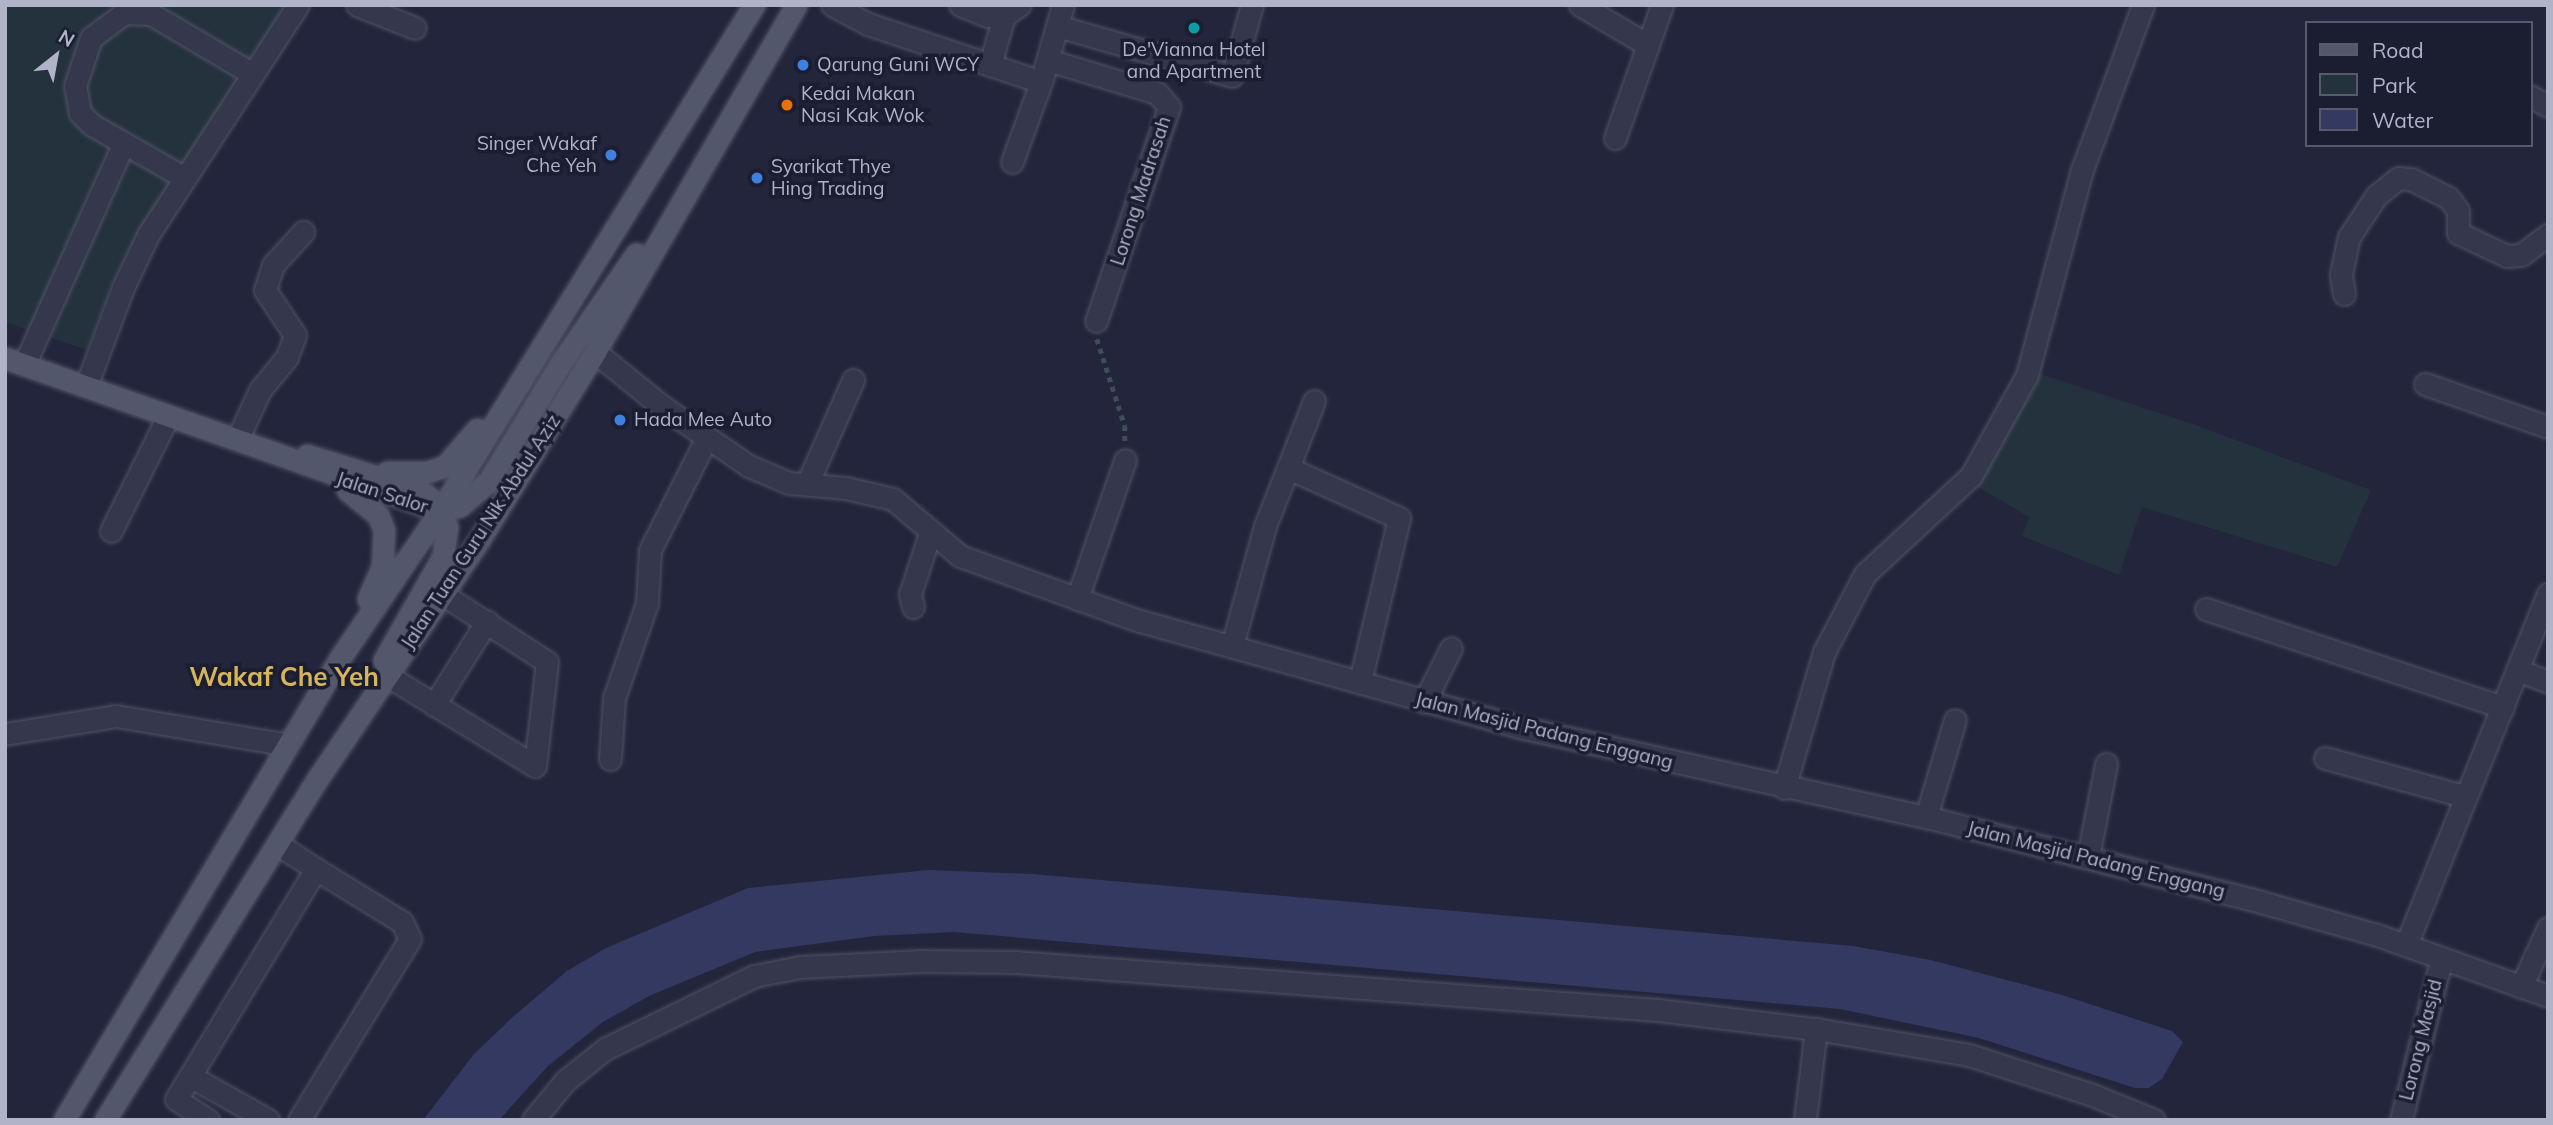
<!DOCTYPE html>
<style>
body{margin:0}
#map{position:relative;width:2553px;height:1125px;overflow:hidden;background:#22253c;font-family:Mulish,sans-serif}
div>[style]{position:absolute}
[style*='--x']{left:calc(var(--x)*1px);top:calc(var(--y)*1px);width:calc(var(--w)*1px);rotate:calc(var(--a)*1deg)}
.green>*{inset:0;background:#24323d}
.water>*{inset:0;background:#333961}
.path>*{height:4.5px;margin-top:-2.25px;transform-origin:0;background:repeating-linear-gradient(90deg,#3e4e57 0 5px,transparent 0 10px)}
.roads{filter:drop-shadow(0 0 2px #515366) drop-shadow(0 0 2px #515366)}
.minor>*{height:21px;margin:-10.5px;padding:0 10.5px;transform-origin:10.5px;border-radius:10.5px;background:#35384c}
.major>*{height:21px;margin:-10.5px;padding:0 10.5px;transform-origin:10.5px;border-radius:10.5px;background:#53576c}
.dots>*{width:19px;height:19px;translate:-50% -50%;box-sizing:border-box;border:4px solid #1b1d30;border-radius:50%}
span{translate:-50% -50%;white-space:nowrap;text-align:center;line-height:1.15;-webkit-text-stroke:7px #1b1d30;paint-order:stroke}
.poi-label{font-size:19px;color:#b1b3c8}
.left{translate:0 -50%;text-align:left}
.right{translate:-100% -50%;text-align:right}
.street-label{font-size:19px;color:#b1b3c8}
.district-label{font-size:26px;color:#d7b55c;font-weight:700}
.frame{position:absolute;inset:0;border:7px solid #b1b3c8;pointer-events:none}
.legend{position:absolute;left:2305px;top:21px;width:228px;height:126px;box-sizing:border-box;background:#1b1d30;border:2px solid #57596d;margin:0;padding:9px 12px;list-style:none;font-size:21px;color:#b1b3c8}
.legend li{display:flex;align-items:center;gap:14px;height:35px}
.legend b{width:35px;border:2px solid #57596d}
.north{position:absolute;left:21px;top:21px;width:70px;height:70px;-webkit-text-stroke:5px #1b1d30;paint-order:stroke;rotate:31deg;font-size:19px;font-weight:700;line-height:28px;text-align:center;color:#b1b3c8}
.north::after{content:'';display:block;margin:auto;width:24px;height:32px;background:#b1b3c8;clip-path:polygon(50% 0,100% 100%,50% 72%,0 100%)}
</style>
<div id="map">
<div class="green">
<div style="clip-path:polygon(5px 5px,289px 5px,142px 227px,112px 284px,87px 350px,5px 322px)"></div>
<div style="clip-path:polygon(2035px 372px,2195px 425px,2371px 490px,2337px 567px,2142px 507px,2119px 575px,2022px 536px,2029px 517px,1976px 486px)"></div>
</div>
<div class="water">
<div style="clip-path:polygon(929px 870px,1033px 874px,1853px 946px,1931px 960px,2059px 994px,2172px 1031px,2183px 1042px,2162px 1079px,2149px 1088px,2135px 1088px,1979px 1038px,1840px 1009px,954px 932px,874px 936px,755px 952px,649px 996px,603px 1022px,548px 1066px,499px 1120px,423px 1120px,474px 1054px,515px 1015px,567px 971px,606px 948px,748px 888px)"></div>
</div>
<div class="path">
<div style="--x:1097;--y:339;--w:91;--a:72.2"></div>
<div style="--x:1125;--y:426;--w:15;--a:90"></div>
</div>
<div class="roads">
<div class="minor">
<div style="--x:357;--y:5;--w:62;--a:21.6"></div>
<div style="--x:832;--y:5;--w:41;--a:27.8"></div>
<div style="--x:868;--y:24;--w:182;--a:18.5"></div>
<div style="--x:1041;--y:82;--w:80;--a:-74.1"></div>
<div style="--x:960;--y:5;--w:29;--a:22"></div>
<div style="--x:987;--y:16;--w:17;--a:0"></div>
<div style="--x:1004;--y:16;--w:19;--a:-35"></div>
<div style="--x:1580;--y:5;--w:79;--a:30.5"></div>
<div style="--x:1057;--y:26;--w:182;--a:15.9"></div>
<div style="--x:1232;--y:76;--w:74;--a:-74.3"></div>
<div style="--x:1048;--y:60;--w:114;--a:16.8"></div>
<div style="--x:1157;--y:93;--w:18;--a:49"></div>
<div style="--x:1169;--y:107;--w:226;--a:108.8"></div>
<div style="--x:990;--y:65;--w:51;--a:-74.1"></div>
<div style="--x:2530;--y:96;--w:21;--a:29"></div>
<div style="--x:1615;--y:138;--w:141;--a:-70.5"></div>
<div style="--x:1012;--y:162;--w:85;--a:-70.1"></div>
<div style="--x:185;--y:178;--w:107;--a:-150.3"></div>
<div style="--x:92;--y:125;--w:17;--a:-135"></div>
<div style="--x:80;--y:113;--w:27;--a:-100"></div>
<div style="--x:75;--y:86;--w:51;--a:-71.6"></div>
<div style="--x:91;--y:38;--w:41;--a:-37.1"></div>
<div style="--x:124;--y:13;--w:27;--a:2"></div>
<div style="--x:151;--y:14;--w:118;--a:30.5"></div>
<div style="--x:2344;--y:294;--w:20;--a:-99"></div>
<div style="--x:2341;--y:274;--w:38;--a:-78"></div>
<div style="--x:2349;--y:237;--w:49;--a:-56.6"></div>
<div style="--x:2376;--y:196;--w:28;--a:-39"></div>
<div style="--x:2398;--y:178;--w:13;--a:4"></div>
<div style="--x:2411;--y:179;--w:42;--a:26.6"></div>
<div style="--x:2449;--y:198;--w:16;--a:55"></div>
<div style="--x:2458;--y:211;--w:22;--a:90"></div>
<div style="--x:2458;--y:233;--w:54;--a:25.1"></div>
<div style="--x:2507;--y:256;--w:14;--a:-4"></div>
<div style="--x:2521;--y:255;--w:34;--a:-37"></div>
<div style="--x:595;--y:352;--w:87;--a:39"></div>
<div style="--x:663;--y:407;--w:104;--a:34.5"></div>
<div style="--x:749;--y:466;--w:43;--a:23"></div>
<div style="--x:789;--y:483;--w:57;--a:5"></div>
<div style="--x:846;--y:488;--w:48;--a:13.2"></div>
<div style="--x:893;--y:499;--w:88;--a:40.4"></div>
<div style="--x:960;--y:556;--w:191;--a:19.9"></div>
<div style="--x:1140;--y:621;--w:399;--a:15.6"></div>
<div style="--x:1524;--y:728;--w:412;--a:12.5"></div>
<div style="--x:1926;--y:817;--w:346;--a:14.2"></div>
<div style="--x:2261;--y:902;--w:121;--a:15.9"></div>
<div style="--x:2377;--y:935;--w:182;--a:19.6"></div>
<div style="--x:24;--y:365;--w:243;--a:-65.8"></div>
<div style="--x:2425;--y:384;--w:130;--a:19.3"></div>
<div style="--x:86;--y:386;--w:103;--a:-69.4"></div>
<div style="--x:122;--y:290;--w:61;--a:-64.7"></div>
<div style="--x:148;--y:235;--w:275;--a:-56.9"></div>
<div style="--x:237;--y:440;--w:55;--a:-65.3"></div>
<div style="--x:260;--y:390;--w:43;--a:-50.7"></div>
<div style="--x:287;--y:357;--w:23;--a:-70"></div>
<div style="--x:295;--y:335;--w:54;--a:-123.7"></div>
<div style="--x:265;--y:290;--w:26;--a:-72"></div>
<div style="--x:273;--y:265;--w:45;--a:-47.7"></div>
<div style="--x:1288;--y:468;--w:72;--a:-68.8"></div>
<div style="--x:807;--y:484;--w:114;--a:-66.1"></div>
<div style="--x:111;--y:531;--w:128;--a:-63.6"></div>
<div style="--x:1077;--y:599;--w:147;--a:-70.9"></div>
<div style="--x:913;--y:607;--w:13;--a:-103"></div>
<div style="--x:910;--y:594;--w:64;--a:-71.8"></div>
<div style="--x:2206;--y:609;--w:313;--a:18.3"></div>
<div style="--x:1232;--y:646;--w:124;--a:-74.6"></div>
<div style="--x:1265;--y:526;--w:62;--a:-68.4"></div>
<div style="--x:1288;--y:468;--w:122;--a:24.2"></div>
<div style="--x:1399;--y:518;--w:169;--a:103.4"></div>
<div style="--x:2520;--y:671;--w:30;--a:21"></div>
<div style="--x:388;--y:676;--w:172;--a:31.5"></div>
<div style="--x:535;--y:766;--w:105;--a:-83.4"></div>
<div style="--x:547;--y:662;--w:123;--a:-147"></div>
<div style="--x:1424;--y:702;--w:60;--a:-63.4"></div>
<div style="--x:434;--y:705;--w:99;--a:-57.8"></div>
<div style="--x:5;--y:734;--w:112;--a:-9.2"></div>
<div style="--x:116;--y:716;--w:175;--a:9.5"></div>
<div style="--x:2325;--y:758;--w:144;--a:15.3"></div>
<div style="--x:610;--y:759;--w:61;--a:-86.2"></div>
<div style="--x:614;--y:698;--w:101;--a:-70.8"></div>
<div style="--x:647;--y:603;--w:53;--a:-86.8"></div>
<div style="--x:650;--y:550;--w:124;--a:-63.2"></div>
<div style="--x:1784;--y:788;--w:142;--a:-73.6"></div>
<div style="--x:1824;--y:652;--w:88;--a:-62.3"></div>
<div style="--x:1865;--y:574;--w:144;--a:-42.8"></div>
<div style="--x:1971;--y:476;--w:115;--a:-61"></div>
<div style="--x:2027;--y:375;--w:212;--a:-75"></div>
<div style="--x:2082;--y:170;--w:176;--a:-69.7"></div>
<div style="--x:1926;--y:817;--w:101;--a:-73.4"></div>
<div style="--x:2088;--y:857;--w:95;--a:-79"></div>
<div style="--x:2406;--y:945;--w:379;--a:-68"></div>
<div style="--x:2521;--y:987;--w:65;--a:-65.4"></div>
<div style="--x:190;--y:1076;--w:90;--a:29.4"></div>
<div style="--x:208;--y:1120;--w:38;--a:-147"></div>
<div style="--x:176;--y:1099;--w:269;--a:-58.7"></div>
<div style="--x:316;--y:869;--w:46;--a:-147.3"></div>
<div style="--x:299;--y:1120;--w:212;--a:-58.5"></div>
<div style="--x:410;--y:939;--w:19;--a:-115"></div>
<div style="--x:402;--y:922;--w:101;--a:-148.4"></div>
<div style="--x:533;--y:1120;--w:50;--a:-50.6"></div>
<div style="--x:565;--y:1081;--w:51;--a:-38.7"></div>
<div style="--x:605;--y:1049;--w:166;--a:-26.1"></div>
<div style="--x:754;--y:976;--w:47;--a:-11.1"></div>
<div style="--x:800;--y:967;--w:122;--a:-2.8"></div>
<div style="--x:922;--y:961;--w:93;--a:0.6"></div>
<div style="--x:1015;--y:962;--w:645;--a:4.27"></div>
<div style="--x:1658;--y:1010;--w:159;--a:6.9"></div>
<div style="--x:1816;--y:1029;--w:155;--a:9.6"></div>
<div style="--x:1969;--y:1055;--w:127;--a:17.9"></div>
<div style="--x:2090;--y:1094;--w:69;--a:22.1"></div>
<div style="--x:1805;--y:1120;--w:92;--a:-83.1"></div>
<div style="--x:2401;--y:1120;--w:164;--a:-75.9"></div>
</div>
<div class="major">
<div style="--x:5;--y:358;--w:461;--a:19.4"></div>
<div style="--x:440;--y:511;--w:21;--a:-14"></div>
<div style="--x:460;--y:506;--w:37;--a:-41"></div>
<div style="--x:488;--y:482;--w:138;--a:-58.6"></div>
<div style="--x:560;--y:364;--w:134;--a:-55.4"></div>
<div style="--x:307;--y:455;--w:115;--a:17.2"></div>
<div style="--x:417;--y:489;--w:14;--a:34"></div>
<div style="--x:429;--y:497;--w:35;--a:59"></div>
<div style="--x:447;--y:527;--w:29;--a:98"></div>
<div style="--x:443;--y:556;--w:120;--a:119.6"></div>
<div style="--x:387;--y:472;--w:40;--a:0"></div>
<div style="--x:427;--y:472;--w:19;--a:-18"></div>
<div style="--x:445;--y:466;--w:49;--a:-49.1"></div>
<div style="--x:347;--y:490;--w:40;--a:39"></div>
<div style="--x:378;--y:515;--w:16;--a:68"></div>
<div style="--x:384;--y:530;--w:37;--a:93"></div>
<div style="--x:382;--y:567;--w:35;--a:114"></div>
<div style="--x:64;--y:1120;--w:538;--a:-59.15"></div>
<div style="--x:340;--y:658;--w:178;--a:-55.8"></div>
<div style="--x:440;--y:511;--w:596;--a:-58.18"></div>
<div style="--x:105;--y:1120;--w:399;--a:-58.1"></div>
<div style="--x:316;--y:781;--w:285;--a:-55.9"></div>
<div style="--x:476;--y:545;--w:227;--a:-58.3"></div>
<div style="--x:595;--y:352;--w:401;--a:-59.9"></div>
</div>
</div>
<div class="dots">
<div style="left:1194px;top:28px;background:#0f9aa8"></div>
<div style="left:803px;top:65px;background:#3f7fe0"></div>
<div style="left:787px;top:105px;background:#e8710a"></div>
<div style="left:611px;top:155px;background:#3f7fe0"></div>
<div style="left:757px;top:178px;background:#3f7fe0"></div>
<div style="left:620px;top:420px;background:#3f7fe0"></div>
</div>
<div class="poi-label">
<span style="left:1194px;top:61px">De'Vianna Hotel<br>and Apartment</span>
<span class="left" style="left:817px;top:65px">Qarung Guni WCY</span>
<span class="left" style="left:801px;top:105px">Kedai Makan<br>Nasi Kak Wok</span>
<span class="right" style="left:597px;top:155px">Singer Wakaf<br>Che Yeh</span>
<span class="left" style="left:771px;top:178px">Syarikat Thye<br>Hing Trading</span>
<span class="left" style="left:634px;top:420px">Hada Mee Auto</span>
</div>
<div class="street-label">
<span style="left:1141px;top:191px;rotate:-72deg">Lorong Madrasah</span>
<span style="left:382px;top:493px;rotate:18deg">Jalan Salor</span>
<span style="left:481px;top:532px;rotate:-57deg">Jalan Tuan Guru Nik Abdul Aziz</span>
<span style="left:1544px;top:731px;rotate:14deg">Jalan Masjid Padang Enggang</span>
<span style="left:2096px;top:860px;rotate:14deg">Jalan Masjid Padang Enggang</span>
<span style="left:2421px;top:1040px;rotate:-76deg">Lorong Masjid</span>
</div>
<div class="district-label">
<span style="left:284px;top:677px">Wakaf Che Yeh</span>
</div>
<div class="frame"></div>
<ul class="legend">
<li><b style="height:9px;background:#53576c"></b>Road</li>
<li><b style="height:19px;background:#24323d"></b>Park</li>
<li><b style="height:19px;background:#333961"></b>Water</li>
</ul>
<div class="north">N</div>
</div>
